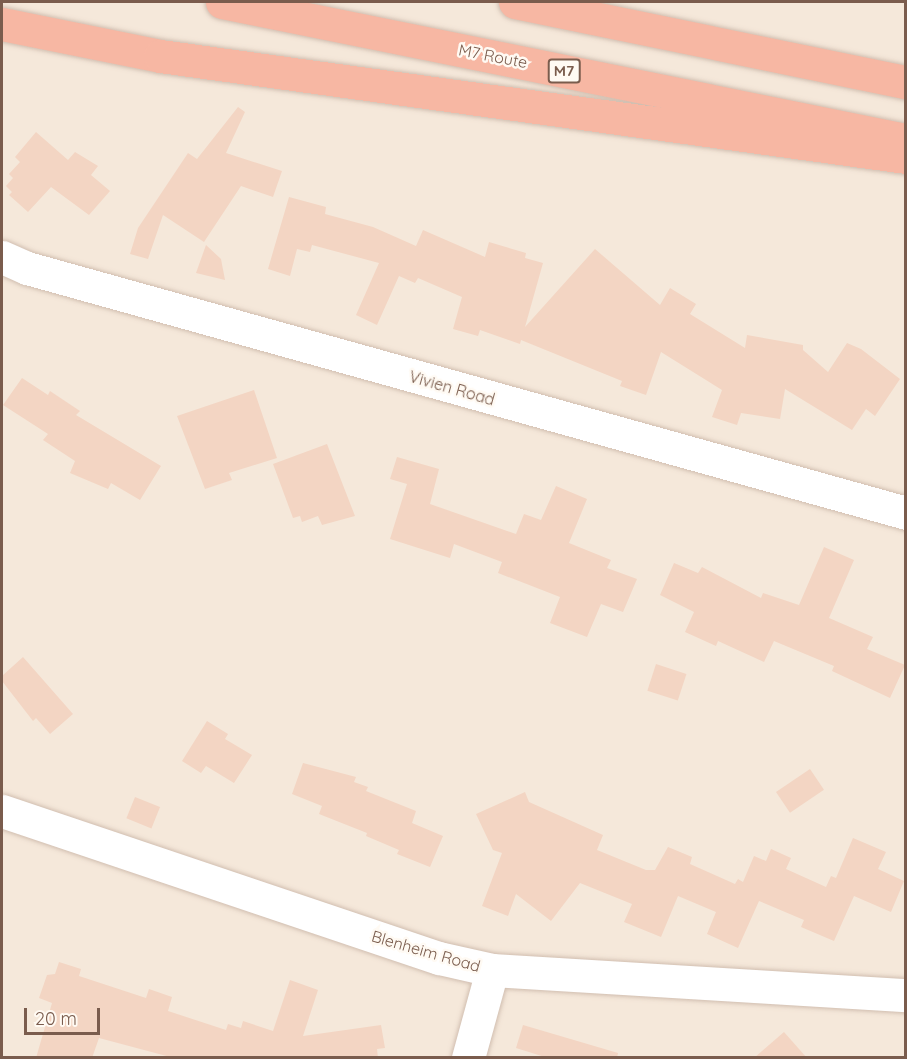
<!DOCTYPE html>
<style>
body{margin:0}
#map{position:relative;width:907px;height:1059px;overflow:hidden;background:#fdf6ec;font-family:Quicksand,sans-serif}
div>[style]{position:absolute}
[style*='--x']{left:calc(var(--x)*1px);top:calc(var(--y)*1px);width:calc(var(--w)*1px);rotate:calc(var(--a)*1deg)}
.residential>*{inset:0;background:#f5e8da;transform-origin:0 0}
.building>*{inset:0;background:#f3d5c3;transform-origin:0 0}
.roads{filter:drop-shadow(0 0 2px #d1beb0) drop-shadow(0 0 2px #d1beb0)}
.minor>*{height:33px;margin:-16.5px;padding:0 16.5px;transform-origin:16.5px;border-radius:16.5px;background:#fff}
.highway>*{height:33px;margin:-16.5px;padding:0 16.5px;transform-origin:16.5px;border-radius:16.5px;background:#f7b7a3}
span{translate:-50% -50%;white-space:nowrap;text-align:center;line-height:1.15;-webkit-text-stroke:5px #fffaf3;paint-order:stroke}
.shield-label span{padding:2px 4px;background:#fffaf3;border:2px solid;border-radius:4px;-webkit-text-stroke-width:0}
.shield-label{font-size:15px;color:#7a5c4d;font-weight:700}
.street-label{font-size:16px;color:#7a5c4d}
.frame{position:absolute;inset:0;border:3px solid #7a5c4d;pointer-events:none}
.scale{position:absolute;left:24px;top:1008px;width:76px;height:27px;box-sizing:border-box;border:3px solid #7a5c4d;border-top:0;padding-left:8px;font-size:18px;line-height:21px;white-space:nowrap;color:#7a5c4d;-webkit-text-stroke:4px #fffaf3;paint-order:stroke}
</style>
<div id="map">
<div class="residential">
<div style="left:2px;top:2px;width:903px;height:1055px"></div>
</div>
<div class="building">
<div style="clip-path:polygon(238px 107px,245px 112px,226px 153px,282px 171px,273px 197px,241px 186px,204px 242px,163px 215px,148px 259px,130px 254px,138px 228px,188px 153px,197px 159px)"></div>
<div style="clip-path:polygon(36px 132px,68px 160px,75px 152px,98px 166px,91px 175px,110px 191px,89px 215px,51px 187px,28px 212px,9px 195px,12px 192px,6px 186px,13px 178px,9px 174px,20px 162px,15px 157px)"></div>
<div style="clip-path:polygon(289px 197px,326px 207px,325px 214px,373px 227px,416px 246px,423px 230px,485px 257px,489px 242px,526px 253px,525px 258px,543px 263px,525px 327px,595px 249px,660px 305px,670px 288px,696px 304px,690px 314px,745px 348px,747px 335px,803px 345px,803px 350px,828px 372px,847px 343px,861px 349px,900px 379px,875px 416px,866px 409px,852px 430px,785px 389px,780px 419px,741px 413px,737px 425px,712px 417px,722px 390px,661px 352px,646px 395px,620px 386px,622px 381px,521px 340px,520px 344px,480px 330px,478px 336px,453px 329px,462px 297px,418px 278px,415px 283px,399px 276px,377px 325px,356px 315px,379px 263px,312px 245px,310px 252px,297px 249px,290px 276px,268px 269px)"></div>
<div style="clip-path:polygon(206px 245px,221px 259px,225px 280px,196px 273px)"></div>
<div style="clip-path:polygon(22px 378px,48px 395px,50px 391px,80px 411px,76px 415px,161px 466px,140px 500px,111px 483px,108px 489px,70px 473px,75px 461px,43px 440px,48px 434px,3px 405px)"></div>
<div style="clip-path:polygon(254px 390px,277px 458px,229px 473px,232px 480px,205px 489px,177px 416px)"></div>
<div style="clip-path:polygon(327px 444px,355px 516px,322px 525px,318px 516px,302px 522px,300px 516px,293px 518px,273px 464px)"></div>
<div style="clip-path:polygon(397px 457px,439px 469px,430px 504px,516px 534px,524px 514px,541px 520px,556px 486px,587px 499px,569px 543px,611px 560px,607px 568px,637px 579px,623px 612px,601px 604px,587px 637px,550px 623px,560px 597px,498px 573px,502px 562px,454px 544px,450px 558px,390px 539px,407px 484px,390px 479px)"></div>
<div style="clip-path:polygon(824px 547px,854px 560px,829px 618px,873px 637px,867px 649px,905px 665px,890px 698px,832px 671px,834px 666px,774px 641px,764px 662px,718px 641px,716px 646px,685px 632px,694px 612px,660px 595px,674px 563px,698px 573px,702px 567px,761px 598px,763px 593px,799px 605px)"></div>
<div style="clip-path:polygon(23px 657px,73px 714px,50px 734px,36px 718px,33px 721px,2px 681px,2px 676px)"></div>
<div style="left:656px;top:664px;width:32px;height:28px;rotate:18deg"></div>
<div style="clip-path:polygon(207px 721px,228px 734px,225px 739px,252px 755px,234px 783px,206px 766px,201px 773px,182px 761px)"></div>
<div style="clip-path:polygon(303px 763px,356px 777px,354px 782px,368px 787px,366px 791px,416px 811px,412px 823px,443px 836px,430px 867px,397px 854px,399px 850px,366px 836px,367px 833px,319px 814px,322px 806px,292px 794px)"></div>
<div style="left:810px;top:769px;width:25px;height:41px;rotate:56deg"></div>
<div style="clip-path:polygon(525px 792px,529px 802px,603px 835px,597px 850px,646px 870px,655px 870px,668px 847px,692px 857px,690px 864px,735px 884px,738px 879px,743px 882px,754px 856px,766px 861px,771px 849px,791px 858px,786px 869px,826px 887px,831px 876px,836px 878px,853px 838px,886px 852px,878px 869px,904px 881px,891px 912px,854px 896px,834px 941px,801px 927px,804px 920px,759px 901px,738px 948px,707px 934px,716px 912px,678px 896px,661px 937px,624px 922px,632px 904px,580px 883px,551px 921px,516px 894px,508px 916px,482px 906px,502px 853px,493px 850px,476px 814px)"></div>
<div style="left:135px;top:797px;width:27px;height:23px;rotate:22deg"></div>
<div style="clip-path:polygon(59px 962px,81px 969px,79px 976px,146px 998px,149px 989px,172px 997px,168px 1011px,226px 1030px,228px 1024px,241px 1028px,243px 1021px,273px 1031px,290px 980px,318px 990px,303px 1036px,381px 1025px,385px 1048px,377px 1049px,378px 1058px,174px 1058px,99px 1038px,92px 1058px,36px 1058px,52px 1003px,39px 998px,47px 975px,55px 974px)"></div>
<div style="clip-path:polygon(523px 1025px,618px 1053px,617px 1058px,548px 1058px,516px 1048px)"></div>
<div style="clip-path:polygon(784px 1032px,807px 1058px,754px 1058px)"></div>
</div>
<div class="roads">
<div class="minor">
<div style="--x:2;--y:257;--w:27;--a:24"></div>
<div style="--x:27;--y:268;--w:913;--a:15.57"></div>
<div style="--x:2;--y:811;--w:461;--a:18.6"></div>
<div style="--x:439;--y:958;--w:54;--a:12.8"></div>
<div style="--x:492;--y:970;--w:415;--a:3.5"></div>
<div style="--x:468;--y:1058;--w:91;--a:-74.7"></div>
</div>
<div class="highway">
<div style="--x:222;--y:2;--w:693;--a:11.41"></div>
<div style="--x:515;--y:2;--w:399;--a:11.6"></div>
<div style="--x:2;--y:24;--w:161;--a:11.4"></div>
<div style="--x:160;--y:56;--w:753;--a:7.71"></div>
</div>
</div>
<div class="shield-label">
<span style="left:564px;top:71px">M7</span>
</div>
<div class="street-label">
<span style="left:493px;top:56px;rotate:11deg">M7 Route</span>
<span style="left:452px;top:388px;rotate:16deg">Vivien Road</span>
<span style="left:426px;top:951px;rotate:16deg">Blenheim Road</span>
</div>
<div class="frame"></div>
<div class="scale">20 m</div>
</div>
